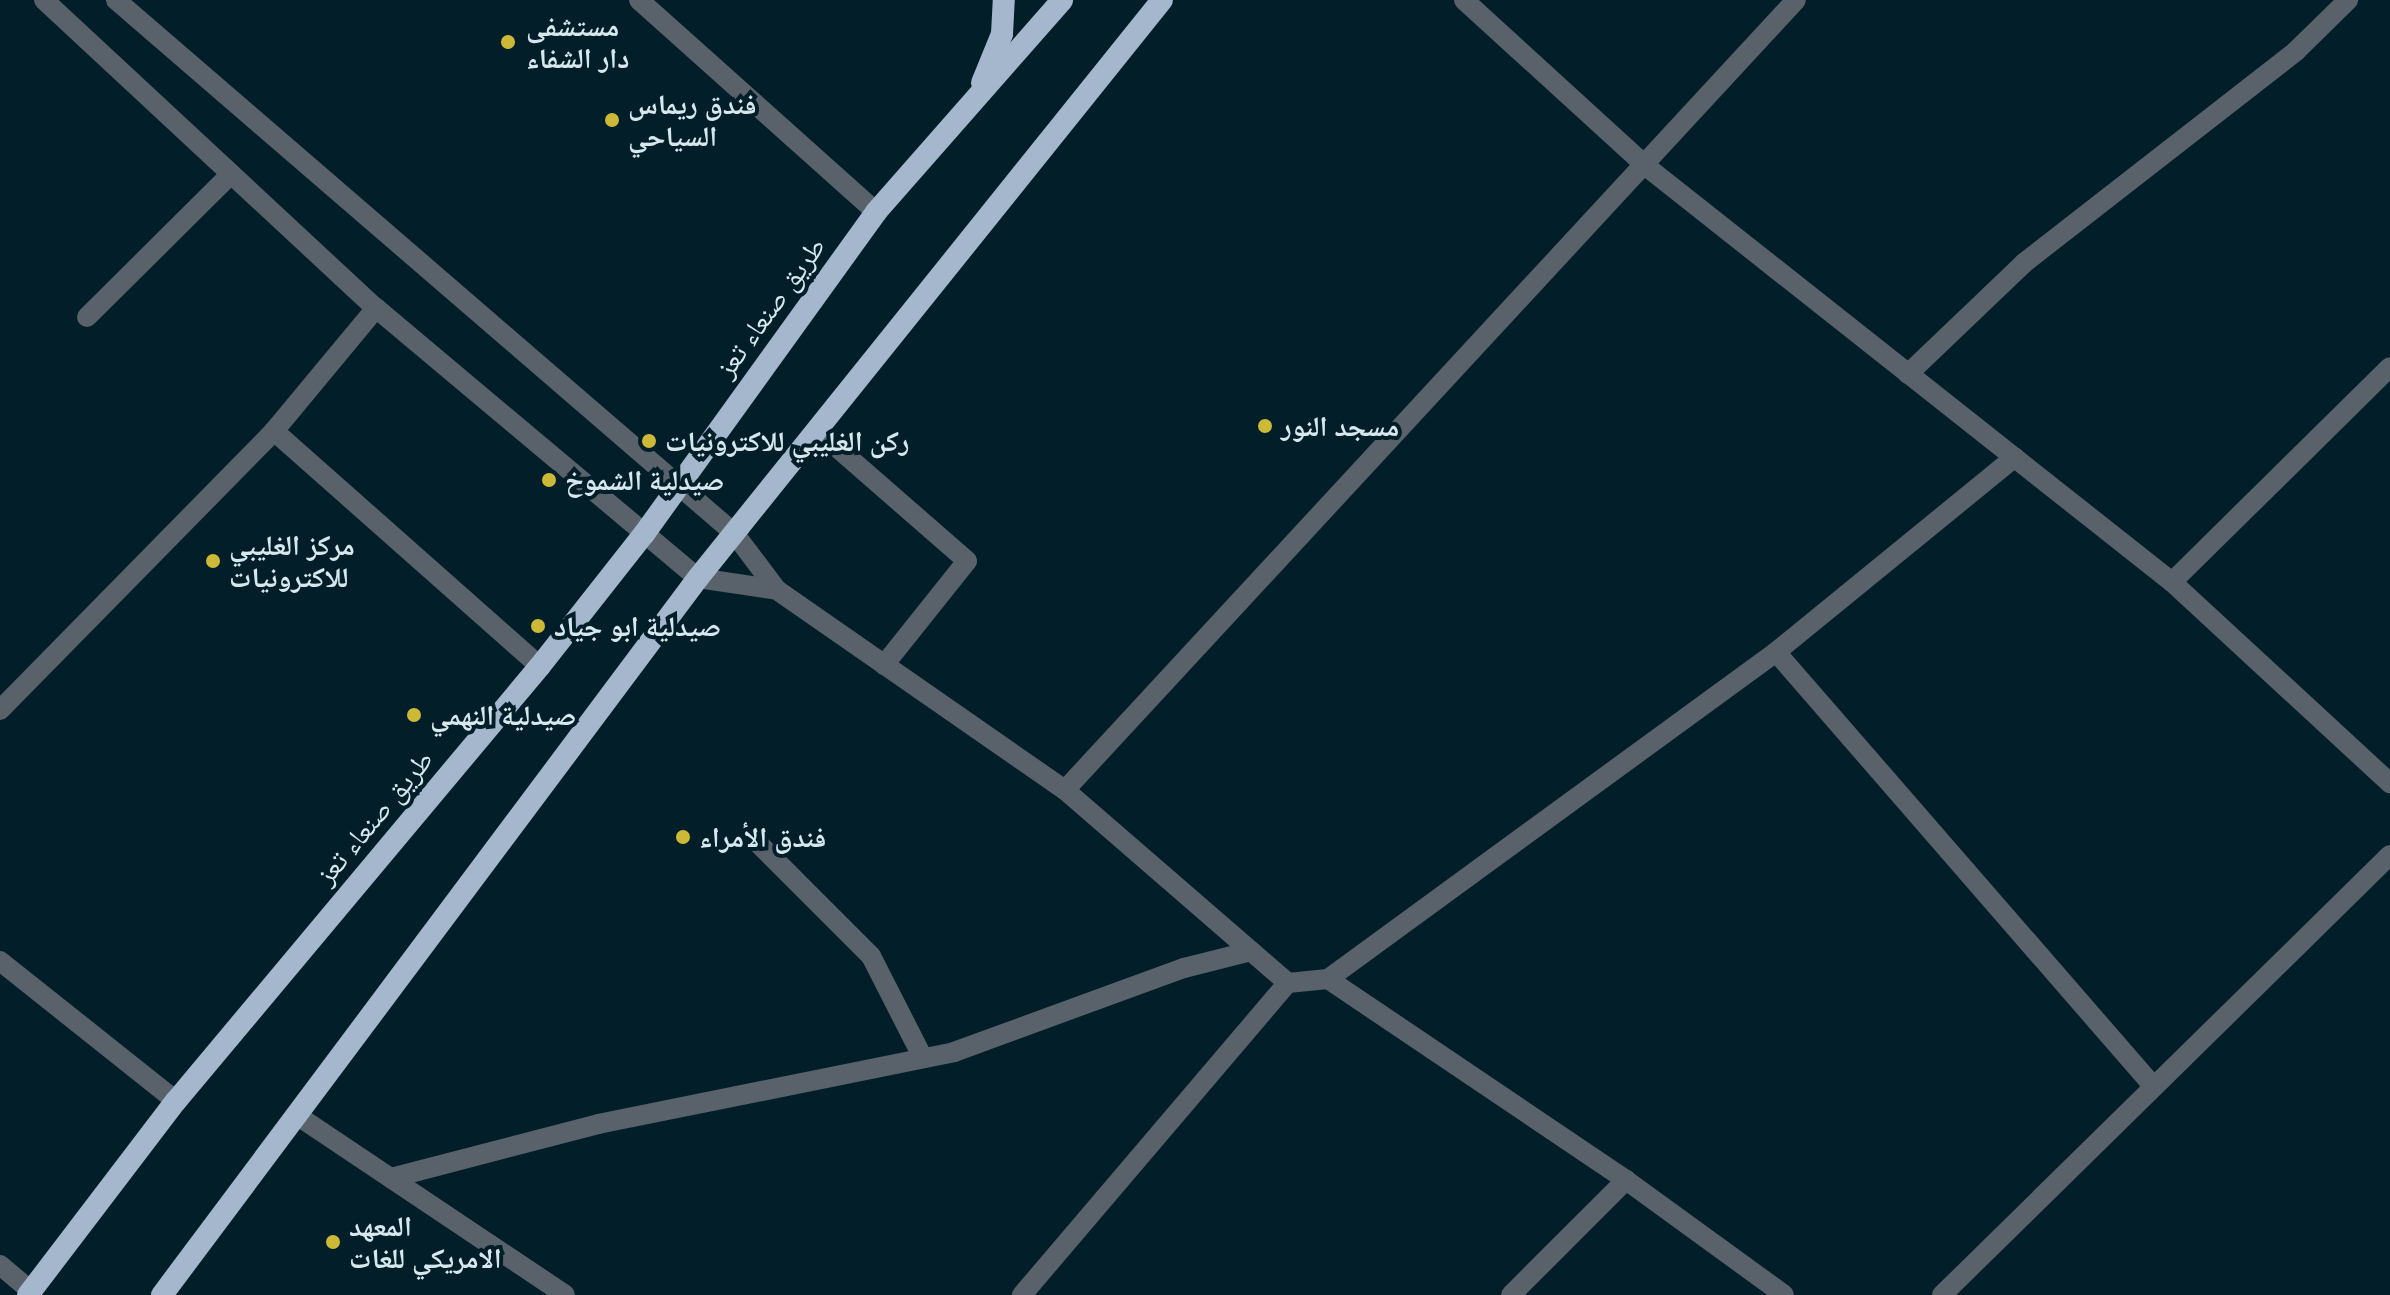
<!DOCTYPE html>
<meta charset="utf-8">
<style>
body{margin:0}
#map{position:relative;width:2390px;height:1295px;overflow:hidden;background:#021f29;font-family:"Golos Text","Noto Naskh Arabic",sans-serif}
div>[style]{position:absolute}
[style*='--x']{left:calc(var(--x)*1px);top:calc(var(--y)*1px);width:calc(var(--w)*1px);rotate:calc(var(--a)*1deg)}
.service>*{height:20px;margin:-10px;padding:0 10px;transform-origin:10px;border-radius:10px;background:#59616a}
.minor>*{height:20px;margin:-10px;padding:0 10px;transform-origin:10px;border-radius:10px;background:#59616a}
.tertiary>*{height:20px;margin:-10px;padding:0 10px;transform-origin:10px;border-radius:10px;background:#59616a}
.trunk>*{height:22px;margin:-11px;padding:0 11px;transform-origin:11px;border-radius:11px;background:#a4b7cc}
.dots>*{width:22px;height:22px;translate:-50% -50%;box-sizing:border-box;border:4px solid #021f29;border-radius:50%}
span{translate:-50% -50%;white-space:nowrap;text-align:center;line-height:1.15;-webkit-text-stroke:8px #021f29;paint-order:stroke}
.poi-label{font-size:28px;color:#d7e7ee;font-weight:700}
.left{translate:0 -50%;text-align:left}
.street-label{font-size:28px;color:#d7e7ee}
</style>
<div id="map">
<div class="service">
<div style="--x:639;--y:0;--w:318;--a:41.8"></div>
<div style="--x:87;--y:317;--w:203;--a:-44.8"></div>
<div style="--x:817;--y:430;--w:199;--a:41.1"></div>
<div style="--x:967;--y:561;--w:133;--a:128.6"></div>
<div style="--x:274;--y:431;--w:355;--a:41.5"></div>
<div style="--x:0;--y:961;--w:225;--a:38.5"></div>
<div style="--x:0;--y:1265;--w:40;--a:40"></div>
</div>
<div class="minor">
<div style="--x:1464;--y:0;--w:248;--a:42.4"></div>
<div style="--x:1647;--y:167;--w:669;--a:38.33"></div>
<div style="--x:2172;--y:582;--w:297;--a:42.7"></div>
<div style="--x:1908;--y:374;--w:161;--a:-43.7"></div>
<div style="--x:2024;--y:263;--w:345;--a:-37.9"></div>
<div style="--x:2296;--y:51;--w:73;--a:-44.4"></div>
<div style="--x:734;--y:533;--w:71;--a:53"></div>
<div style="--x:777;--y:590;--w:351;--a:34.8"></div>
<div style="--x:1065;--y:790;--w:295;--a:40.9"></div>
<div style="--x:698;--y:578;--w:80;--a:8.6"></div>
<div style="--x:2172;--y:582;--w:306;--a:-44.6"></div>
<div style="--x:1776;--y:652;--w:576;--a:49.01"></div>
<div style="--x:0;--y:710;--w:391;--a:-45.5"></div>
<div style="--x:274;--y:431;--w:160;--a:-50.3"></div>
<div style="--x:1065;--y:790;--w:1076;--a:-47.22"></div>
<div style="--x:753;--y:838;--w:167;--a:45"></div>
<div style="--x:871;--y:956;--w:114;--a:63"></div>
<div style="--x:1328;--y:979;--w:555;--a:-36.13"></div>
<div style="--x:1776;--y:652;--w:308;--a:-39.2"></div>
<div style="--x:391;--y:1178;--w:214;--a:-14.6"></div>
<div style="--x:598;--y:1124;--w:363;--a:-11.4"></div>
<div style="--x:954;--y:1052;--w:245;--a:-20.1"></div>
<div style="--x:1184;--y:968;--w:69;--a:-14.2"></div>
<div style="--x:1022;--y:1295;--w:410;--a:-49.6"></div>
<div style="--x:1288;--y:983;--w:40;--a:-5.7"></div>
<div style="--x:1328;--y:979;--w:359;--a:34"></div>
<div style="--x:1626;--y:1180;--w:195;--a:36"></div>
<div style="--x:1511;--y:1295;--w:163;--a:-45"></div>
<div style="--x:1942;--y:1295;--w:628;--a:-44.48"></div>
</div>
<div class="tertiary">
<div style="--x:44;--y:0;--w:453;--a:42.9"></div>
<div style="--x:376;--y:308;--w:420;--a:40"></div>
<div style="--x:116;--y:0;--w:816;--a:40.78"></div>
<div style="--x:298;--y:1116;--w:321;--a:33.8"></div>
</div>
<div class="trunk">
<div style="--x:982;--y:83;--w:53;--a:-67.8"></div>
<div style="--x:1002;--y:34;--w:34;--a:-87"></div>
<div style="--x:28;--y:1295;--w:244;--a:-52.7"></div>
<div style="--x:176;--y:1101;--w:567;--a:-50.08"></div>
<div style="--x:540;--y:666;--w:168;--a:-51.8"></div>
<div style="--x:644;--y:534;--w:397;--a:-54.2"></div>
<div style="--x:876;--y:212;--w:282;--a:-48.7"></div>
<div style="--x:162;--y:1295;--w:895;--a:-53.22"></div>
<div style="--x:698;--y:578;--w:741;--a:-51.24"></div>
</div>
<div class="dots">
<div style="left:508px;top:42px;background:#cdb938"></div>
<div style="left:612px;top:120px;background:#cdb938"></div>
<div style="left:1265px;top:426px;background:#cdb938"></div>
<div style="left:649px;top:441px;background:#cdb938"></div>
<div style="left:549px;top:480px;background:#cdb938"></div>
<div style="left:213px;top:561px;background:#cdb938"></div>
<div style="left:538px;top:626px;background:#cdb938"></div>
<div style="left:414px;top:715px;background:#cdb938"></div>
<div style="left:683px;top:837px;background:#cdb938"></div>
<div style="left:333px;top:1242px;background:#cdb938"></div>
</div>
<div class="poi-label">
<span class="left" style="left:526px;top:42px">مستشفى<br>دار الشفاء</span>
<span class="left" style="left:628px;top:120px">فندق ريماس<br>السياحي</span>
<span class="left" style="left:1281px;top:426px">مسجد النور</span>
<span class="left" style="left:665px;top:441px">ركن الغليبي للاكترونيات</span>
<span class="left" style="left:565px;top:480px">صيدلية الشموخ</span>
<span class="left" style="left:229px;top:561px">مركز الغليبي<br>للاكترونيات</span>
<span class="left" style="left:554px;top:626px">صيدلية ابو جياد</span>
<span class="left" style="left:430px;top:715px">صيدلية النهمي</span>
<span class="left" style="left:699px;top:837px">فندق الأمراء</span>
<span class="left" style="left:349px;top:1242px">المعهد<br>الامريكي للغات</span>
</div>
<div class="street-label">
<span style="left:770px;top:307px;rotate:-54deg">طريق صنعاء تعز</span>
<span style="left:374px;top:817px;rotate:-50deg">طريق صنعاء تعز</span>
</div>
</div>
